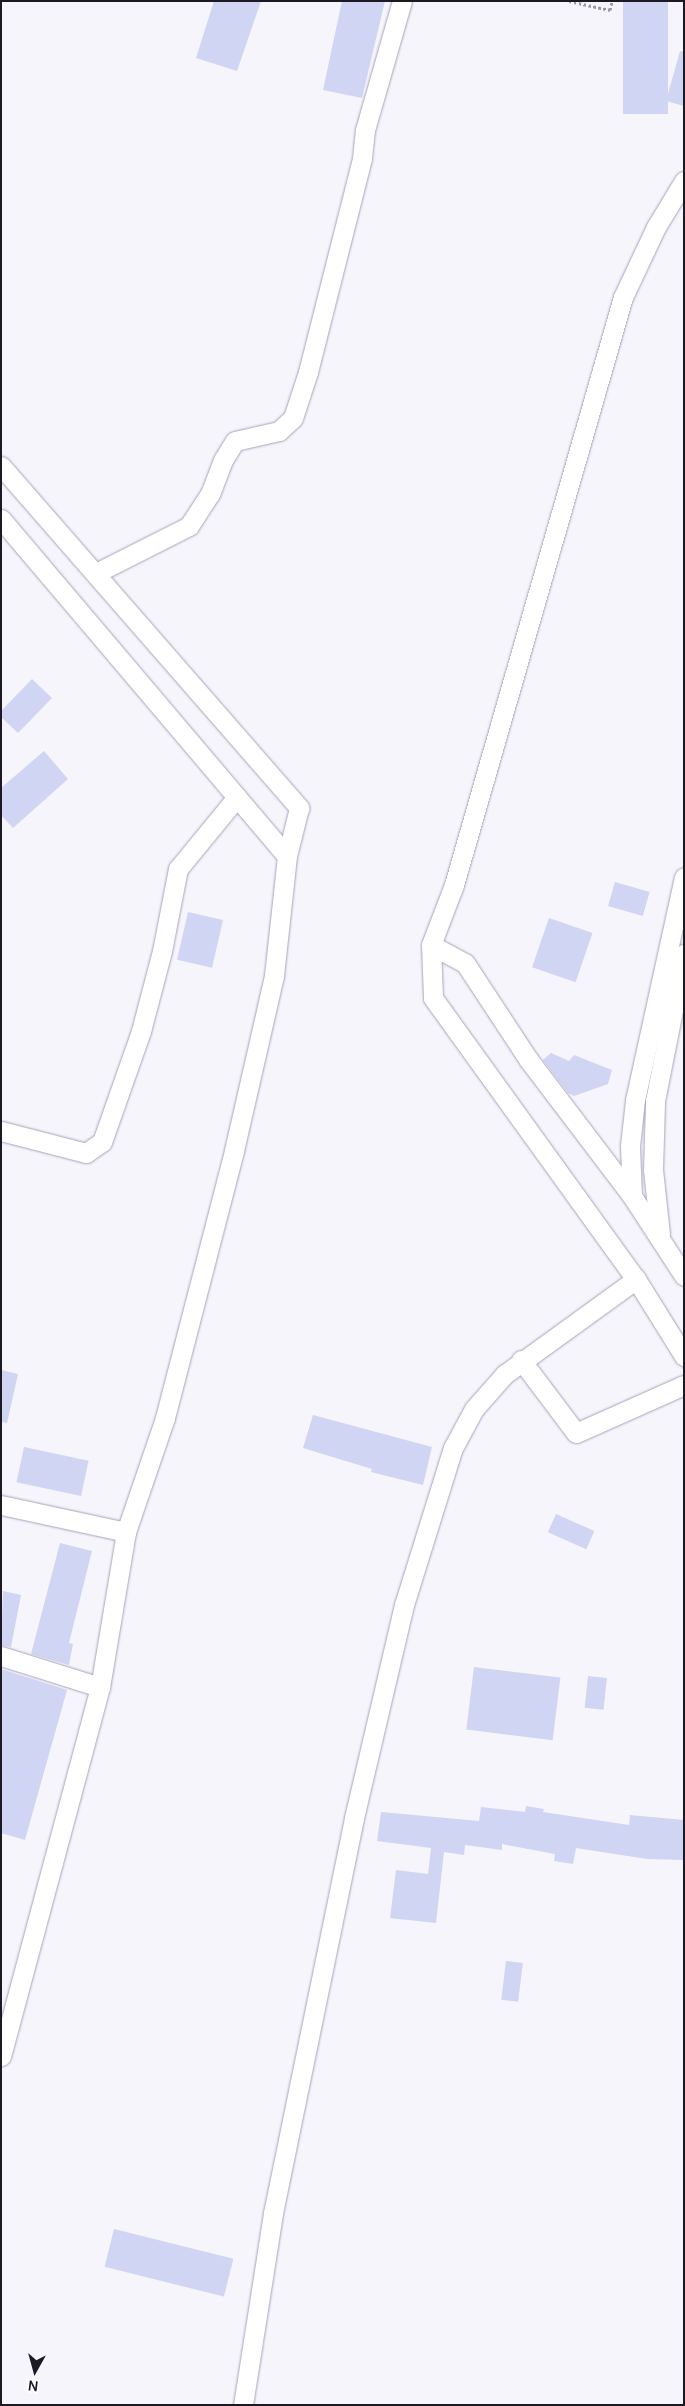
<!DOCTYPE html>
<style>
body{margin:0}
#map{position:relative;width:685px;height:2406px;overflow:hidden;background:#f6f5fb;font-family:Manrope,sans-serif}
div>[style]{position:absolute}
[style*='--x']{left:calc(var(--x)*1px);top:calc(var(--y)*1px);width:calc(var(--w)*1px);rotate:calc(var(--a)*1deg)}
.building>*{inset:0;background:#cfd5f3;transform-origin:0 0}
.path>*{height:3px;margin-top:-1.5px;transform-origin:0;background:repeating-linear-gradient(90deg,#9b9aa2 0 2.5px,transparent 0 5px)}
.roads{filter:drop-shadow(0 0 1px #a7a1be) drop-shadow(0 0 1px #a7a1be)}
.minor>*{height:19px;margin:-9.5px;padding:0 9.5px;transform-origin:9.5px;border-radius:9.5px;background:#fff}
.path-bridge>*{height:3px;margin-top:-1.5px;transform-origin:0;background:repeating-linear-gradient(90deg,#9b9aa2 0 2.5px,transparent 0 5px)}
span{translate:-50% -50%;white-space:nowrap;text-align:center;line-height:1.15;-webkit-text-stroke:5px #fff;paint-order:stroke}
.frame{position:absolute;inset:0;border:2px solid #1c1924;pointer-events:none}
.north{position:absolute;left:10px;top:2346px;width:50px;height:50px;-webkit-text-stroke:4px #fff;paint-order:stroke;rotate:187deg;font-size:14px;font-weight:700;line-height:20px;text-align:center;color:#1c1924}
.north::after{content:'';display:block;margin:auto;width:18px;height:22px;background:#1c1924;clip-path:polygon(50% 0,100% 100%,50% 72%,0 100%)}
</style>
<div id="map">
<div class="building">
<div style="clip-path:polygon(214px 1px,261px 1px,237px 71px,196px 58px)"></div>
<div style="clip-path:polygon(342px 1px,385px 1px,362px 98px,323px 90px)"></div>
<div style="left:623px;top:1px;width:45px;height:113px"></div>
<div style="clip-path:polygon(680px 51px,684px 52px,684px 106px,666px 101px)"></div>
<div style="clip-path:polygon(32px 679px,52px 698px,18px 733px,1px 717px,1px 711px)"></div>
<div style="clip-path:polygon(44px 751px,68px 779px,13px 828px,1px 815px,1px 788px)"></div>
<div style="left:615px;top:882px;width:36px;height:25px;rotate:16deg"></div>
<div style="left:188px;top:912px;width:36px;height:49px;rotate:13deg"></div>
<div style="left:549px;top:918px;width:46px;height:52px;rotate:19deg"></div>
<div style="clip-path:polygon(551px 1053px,569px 1061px,574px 1055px,612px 1070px,608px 1084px,574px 1096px,568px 1093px,543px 1060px)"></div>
<div style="clip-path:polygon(1px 1370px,18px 1374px,7px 1423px,1px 1422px)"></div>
<div style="clip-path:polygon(313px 1415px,432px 1447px,423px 1485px,371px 1472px,372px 1469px,303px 1448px)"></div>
<div style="left:24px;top:1447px;width:66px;height:36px;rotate:12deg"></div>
<div style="left:556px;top:1514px;width:42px;height:20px;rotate:24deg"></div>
<div style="clip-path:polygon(60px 1543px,92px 1551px,69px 1643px,73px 1644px,69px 1665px,31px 1654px)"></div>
<div style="clip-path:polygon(3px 1591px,21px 1595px,11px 1647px,1px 1645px)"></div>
<div style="left:474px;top:1667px;width:87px;height:63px;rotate:7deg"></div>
<div style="clip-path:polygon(1px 1669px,67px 1690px,25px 1840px,1px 1833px)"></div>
<div style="left:588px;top:1676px;width:19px;height:32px;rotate:6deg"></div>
<div style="clip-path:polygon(526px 1806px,544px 1809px,543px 1812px,629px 1825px,630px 1815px,684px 1820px,684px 1860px,647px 1859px,576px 1848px,573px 1864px,554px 1861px,555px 1854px,502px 1844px,502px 1850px,465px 1845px,464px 1855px,444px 1852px,436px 1923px,390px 1918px,396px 1870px,428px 1874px,431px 1848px,377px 1841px,381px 1812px,479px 1821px,481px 1807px,525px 1812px)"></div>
<div style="left:506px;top:1961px;width:17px;height:39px;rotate:7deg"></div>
<div style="left:114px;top:2229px;width:123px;height:39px;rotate:14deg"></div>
</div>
<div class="path">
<div style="--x:610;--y:10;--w:9;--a:-77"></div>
</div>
<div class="roads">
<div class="minor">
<div style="--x:684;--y:181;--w:54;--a:121.3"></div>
<div style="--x:656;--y:227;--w:77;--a:115.2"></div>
<div style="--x:623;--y:297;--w:612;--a:106.04"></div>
<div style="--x:454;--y:885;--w:64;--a:111"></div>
<div style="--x:431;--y:945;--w:53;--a:87.8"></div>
<div style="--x:433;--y:998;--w:347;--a:54.2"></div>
<div style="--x:636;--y:1279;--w:91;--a:58.1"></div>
<div style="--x:1;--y:466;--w:454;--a:48.9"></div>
<div style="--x:299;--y:808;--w:49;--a:104"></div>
<div style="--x:287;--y:856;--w:121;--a:96.2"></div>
<div style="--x:274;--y:976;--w:180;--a:102.9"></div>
<div style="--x:234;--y:1151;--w:276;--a:104.5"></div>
<div style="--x:165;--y:1418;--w:120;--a:108.9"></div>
<div style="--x:126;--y:1532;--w:157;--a:99.5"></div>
<div style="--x:100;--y:1687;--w:382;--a:105"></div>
<div style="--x:1;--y:519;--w:442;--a:49.7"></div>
<div style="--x:96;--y:573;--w:104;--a:-26.8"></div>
<div style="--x:189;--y:526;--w:38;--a:-57"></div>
<div style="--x:210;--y:494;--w:36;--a:-69"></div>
<div style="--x:223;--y:460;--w:22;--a:-58"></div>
<div style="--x:235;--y:441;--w:45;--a:-12.8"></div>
<div style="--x:279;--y:431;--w:19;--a:-43"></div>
<div style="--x:293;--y:418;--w:48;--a:-71.9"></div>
<div style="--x:308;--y:372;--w:221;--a:-75.8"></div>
<div style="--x:362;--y:158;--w:28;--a:-84"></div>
<div style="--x:365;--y:130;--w:134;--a:-74"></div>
<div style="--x:431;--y:945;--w:38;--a:28"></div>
<div style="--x:465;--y:963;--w:115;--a:56.7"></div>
<div style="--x:528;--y:1059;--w:172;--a:52.8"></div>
<div style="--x:632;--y:1196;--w:95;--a:57"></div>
<div style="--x:1;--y:1131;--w:88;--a:14.5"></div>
<div style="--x:86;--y:1153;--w:19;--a:-35"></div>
<div style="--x:102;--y:1142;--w:118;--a:-70.6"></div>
<div style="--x:141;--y:1031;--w:83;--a:-75.3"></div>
<div style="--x:162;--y:951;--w:84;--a:-79"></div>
<div style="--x:178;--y:869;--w:93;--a:-50.7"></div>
<div style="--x:632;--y:1196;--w:50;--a:-92.3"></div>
<div style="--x:630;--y:1146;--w:46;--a:-83.8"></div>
<div style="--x:635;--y:1100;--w:228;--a:-77.6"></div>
<div style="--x:660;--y:1234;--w:64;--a:-96.2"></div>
<div style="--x:653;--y:1170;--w:69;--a:-88.3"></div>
<div style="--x:655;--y:1101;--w:150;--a:-78.8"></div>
<div style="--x:521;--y:1360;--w:91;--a:53"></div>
<div style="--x:576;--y:1433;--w:118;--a:-24"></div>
<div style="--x:1;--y:1505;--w:128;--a:12.2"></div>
<div style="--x:1;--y:1656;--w:104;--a:17.4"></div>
<div style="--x:243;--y:2405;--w:194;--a:-81.1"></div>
<div style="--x:273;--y:2213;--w:403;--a:-78.4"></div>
<div style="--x:354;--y:1818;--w:219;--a:-76.8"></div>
<div style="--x:404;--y:1605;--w:164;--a:-72.7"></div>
<div style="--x:453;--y:1448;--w:44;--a:-61.7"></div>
<div style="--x:474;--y:1409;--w:47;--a:-48.5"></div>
<div style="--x:505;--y:1374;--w:162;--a:-35.9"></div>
</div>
</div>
<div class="path-bridge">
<div style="--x:569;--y:1;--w:42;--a:12.4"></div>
</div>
<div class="frame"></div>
<div class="north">N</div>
</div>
